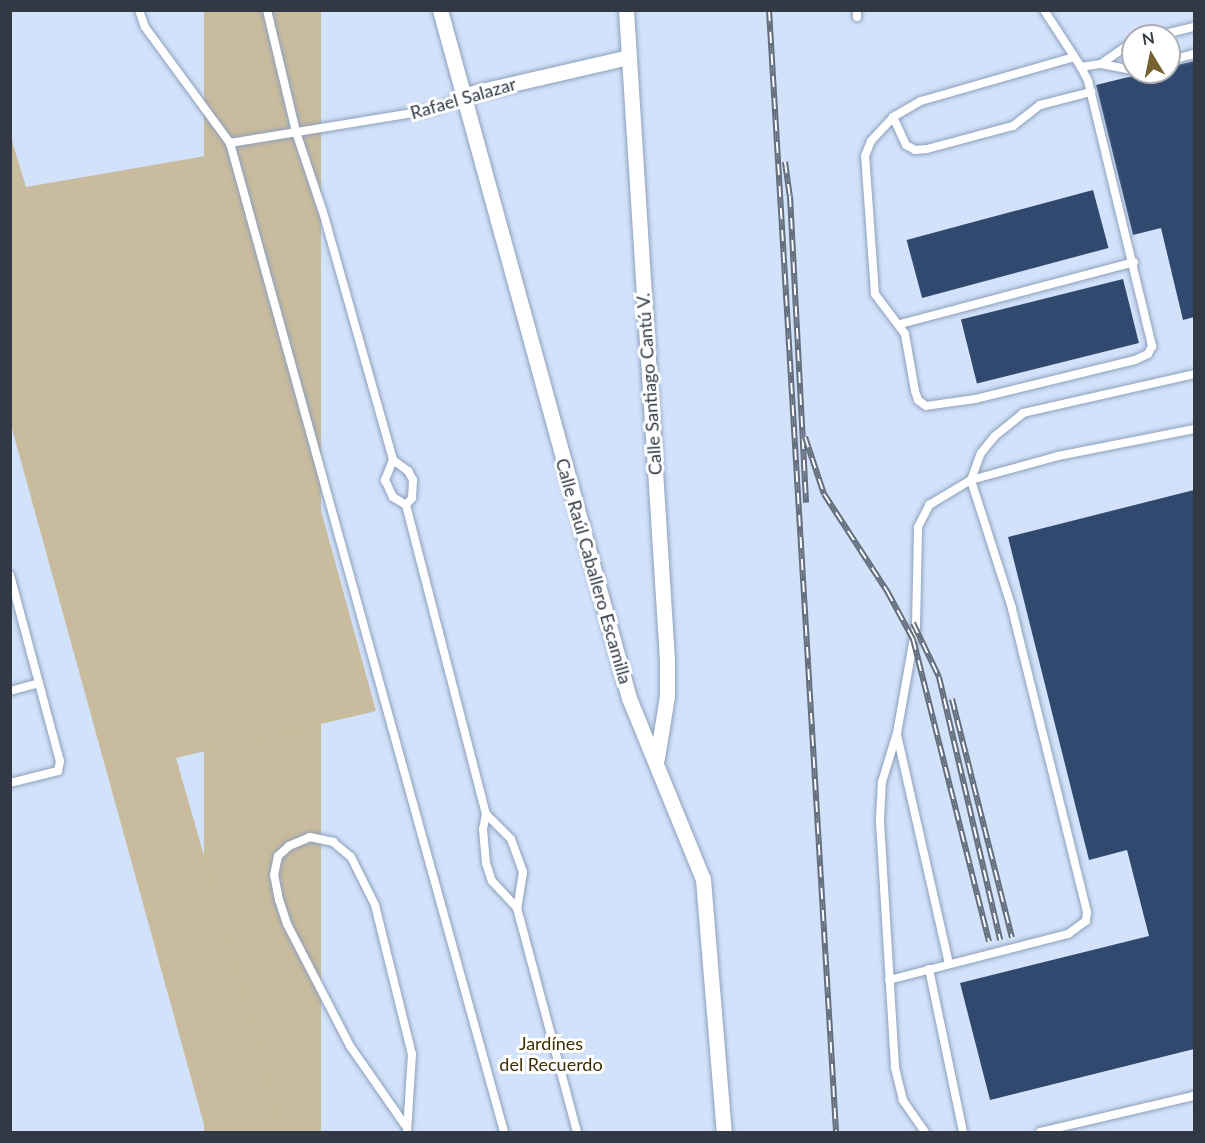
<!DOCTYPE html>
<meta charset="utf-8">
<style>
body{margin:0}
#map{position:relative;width:1205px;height:1143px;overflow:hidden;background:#d2e2fa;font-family:Lato,sans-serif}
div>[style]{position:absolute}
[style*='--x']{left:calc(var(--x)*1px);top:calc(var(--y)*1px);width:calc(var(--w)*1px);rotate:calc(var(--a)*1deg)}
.green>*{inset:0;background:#c9bb9d;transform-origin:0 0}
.building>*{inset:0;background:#31496f;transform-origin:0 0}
.roads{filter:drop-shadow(0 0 2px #8da0bc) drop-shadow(0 0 2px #8da0bc)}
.lane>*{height:8px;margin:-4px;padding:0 4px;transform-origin:4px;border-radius:4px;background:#fff}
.street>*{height:15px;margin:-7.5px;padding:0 7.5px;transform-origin:7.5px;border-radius:7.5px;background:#fff}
.rail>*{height:6px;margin-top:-3px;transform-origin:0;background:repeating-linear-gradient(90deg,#fff 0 11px,#646e7d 0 22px);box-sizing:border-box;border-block:2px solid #646e7d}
span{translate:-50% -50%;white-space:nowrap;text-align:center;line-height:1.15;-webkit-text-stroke:6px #fff;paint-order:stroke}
.street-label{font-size:18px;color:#323945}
.park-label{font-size:18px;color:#3e2f04}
.frame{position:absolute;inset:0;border:12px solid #323945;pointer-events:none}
.north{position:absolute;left:1121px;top:24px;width:60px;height:60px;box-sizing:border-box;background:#fff;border:2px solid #adb0b5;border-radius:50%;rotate:350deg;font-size:16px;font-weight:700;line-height:24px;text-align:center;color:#323945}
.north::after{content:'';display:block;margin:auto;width:21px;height:27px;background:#776332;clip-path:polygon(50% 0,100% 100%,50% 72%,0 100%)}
</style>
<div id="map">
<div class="green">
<div style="left:204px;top:11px;width:117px;height:1163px"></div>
<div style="clip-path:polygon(10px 134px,26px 187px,223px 153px,376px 711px,176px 758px,283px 1132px,206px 1132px,11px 425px)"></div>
</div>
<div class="building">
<div style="clip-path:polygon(1194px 61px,1194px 317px,1183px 320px,1161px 228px,1133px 235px,1096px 85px,1149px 72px,1169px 72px,1169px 67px)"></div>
<div style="left:1093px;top:190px;width:60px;height:193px;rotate:75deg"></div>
<div style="left:1123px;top:279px;width:66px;height:167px;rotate:76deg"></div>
<div style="clip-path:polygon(1194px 490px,1194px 1049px,990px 1100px,960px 983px,1149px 936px,1127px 850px,1089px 860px,1008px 537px)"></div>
</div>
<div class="roads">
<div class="lane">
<div style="--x:139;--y:10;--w:18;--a:71"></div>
<div style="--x:145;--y:27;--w:144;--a:53.8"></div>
<div style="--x:230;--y:143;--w:1026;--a:74.51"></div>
<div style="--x:267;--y:10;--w:125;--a:76.6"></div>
<div style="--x:296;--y:132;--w:84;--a:71.4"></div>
<div style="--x:323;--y:212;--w:258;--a:74.2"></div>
<div style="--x:393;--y:460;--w:19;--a:36"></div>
<div style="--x:408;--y:471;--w:10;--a:61"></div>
<div style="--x:413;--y:480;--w:18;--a:93"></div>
<div style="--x:412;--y:498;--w:9;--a:131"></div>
<div style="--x:857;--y:10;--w:7;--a:90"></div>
<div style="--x:1044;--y:10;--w:68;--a:57"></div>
<div style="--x:1081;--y:67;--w:16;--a:63"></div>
<div style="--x:1088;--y:81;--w:273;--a:76.4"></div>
<div style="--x:1152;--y:346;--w:9;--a:117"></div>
<div style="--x:1148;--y:354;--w:14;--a:155"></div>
<div style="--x:1135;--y:360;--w:165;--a:166.3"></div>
<div style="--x:975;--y:399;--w:49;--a:171.9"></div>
<div style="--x:926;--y:406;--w:10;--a:-143"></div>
<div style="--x:918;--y:400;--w:9;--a:-108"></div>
<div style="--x:915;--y:391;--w:58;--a:-100"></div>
<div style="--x:905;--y:334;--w:50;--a:-126.9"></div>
<div style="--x:875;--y:294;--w:138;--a:-94.1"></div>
<div style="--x:865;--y:156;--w:16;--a:-68"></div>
<div style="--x:871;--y:141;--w:33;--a:-47"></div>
<div style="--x:893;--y:117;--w:32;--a:-30"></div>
<div style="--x:921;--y:101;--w:159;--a:-16"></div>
<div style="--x:1157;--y:36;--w:38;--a:-14"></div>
<div style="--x:1169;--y:61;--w:26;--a:-16"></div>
<div style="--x:1101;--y:64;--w:39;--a:-35"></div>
<div style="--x:1081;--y:67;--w:20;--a:-9"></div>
<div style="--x:1101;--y:64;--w:33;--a:11"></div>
<div style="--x:893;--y:117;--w:31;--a:65"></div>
<div style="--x:906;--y:145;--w:10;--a:29"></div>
<div style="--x:915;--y:150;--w:12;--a:-5"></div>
<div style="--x:927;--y:149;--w:89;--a:-15"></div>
<div style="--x:1013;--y:126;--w:34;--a:-38"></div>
<div style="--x:1040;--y:105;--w:53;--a:-14.3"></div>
<div style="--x:230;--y:143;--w:210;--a:-9.3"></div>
<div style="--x:437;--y:109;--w:30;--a:-27"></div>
<div style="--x:900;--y:324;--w:242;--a:-14.8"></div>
<div style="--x:393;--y:460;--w:22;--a:112"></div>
<div style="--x:385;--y:480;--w:19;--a:65"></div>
<div style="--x:393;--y:497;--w:15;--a:32"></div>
<div style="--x:406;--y:505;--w:319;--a:75.5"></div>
<div style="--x:486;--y:814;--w:15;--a:101"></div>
<div style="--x:483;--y:829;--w:34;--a:85"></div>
<div style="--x:486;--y:863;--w:19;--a:72"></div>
<div style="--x:492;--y:881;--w:37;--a:47"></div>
<div style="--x:10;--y:575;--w:193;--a:75"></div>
<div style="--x:60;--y:761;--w:10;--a:101"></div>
<div style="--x:58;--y:771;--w:49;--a:166"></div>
<div style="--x:10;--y:691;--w:30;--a:-15"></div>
<div style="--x:897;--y:735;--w:235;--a:77.2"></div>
<div style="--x:486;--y:814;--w:35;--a:45"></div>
<div style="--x:511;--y:839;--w:35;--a:70"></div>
<div style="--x:523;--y:872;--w:36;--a:99"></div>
<div style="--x:517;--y:908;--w:232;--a:75"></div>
<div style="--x:929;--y:969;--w:167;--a:78.2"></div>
<div style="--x:889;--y:980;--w:185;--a:-14.4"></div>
<div style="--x:1068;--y:934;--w:22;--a:-36"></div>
<div style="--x:1086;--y:921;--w:9;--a:-84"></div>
<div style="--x:1087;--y:912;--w:313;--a:-103.9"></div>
<div style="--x:1012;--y:608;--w:134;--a:-107.8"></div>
<div style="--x:971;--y:480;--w:29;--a:-70"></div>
<div style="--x:981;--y:453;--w:22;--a:-51"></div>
<div style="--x:995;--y:436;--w:36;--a:-39"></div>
<div style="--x:1023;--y:413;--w:175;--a:-12.8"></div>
<div style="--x:405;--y:1125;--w:96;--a:-124.8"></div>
<div style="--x:350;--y:1046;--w:137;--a:-117.3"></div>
<div style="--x:287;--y:924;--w:25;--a:-108"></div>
<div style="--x:279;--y:900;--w:25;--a:-101"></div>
<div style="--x:274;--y:875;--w:19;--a:-78"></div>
<div style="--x:278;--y:856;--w:15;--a:-42"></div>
<div style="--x:289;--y:846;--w:23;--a:-23"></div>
<div style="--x:310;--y:837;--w:24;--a:12"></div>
<div style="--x:333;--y:842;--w:23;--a:40"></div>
<div style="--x:351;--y:857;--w:54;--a:63.4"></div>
<div style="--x:375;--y:905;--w:154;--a:76.1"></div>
<div style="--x:412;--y:1054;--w:78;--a:93.7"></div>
<div style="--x:925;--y:1132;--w:39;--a:-125"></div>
<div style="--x:903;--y:1100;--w:34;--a:-104"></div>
<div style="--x:895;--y:1067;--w:248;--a:-93.5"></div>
<div style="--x:880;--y:819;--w:37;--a:-87"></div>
<div style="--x:882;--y:782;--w:51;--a:-73"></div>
<div style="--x:897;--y:733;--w:109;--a:-79.9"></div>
<div style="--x:916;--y:626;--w:99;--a:-88.8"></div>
<div style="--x:918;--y:527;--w:25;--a:-63"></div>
<div style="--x:929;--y:505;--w:49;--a:-30.8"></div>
<div style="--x:971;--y:480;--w:90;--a:-15.4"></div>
<div style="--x:1058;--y:456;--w:139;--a:-11.2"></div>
<div style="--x:1040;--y:1132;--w:158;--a:-13.2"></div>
</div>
<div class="street">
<div style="--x:440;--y:10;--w:713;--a:74.64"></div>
<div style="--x:629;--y:698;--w:196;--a:67.8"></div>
<div style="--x:703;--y:879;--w:254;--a:85.3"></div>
<div style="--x:626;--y:10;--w:651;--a:86.39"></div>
<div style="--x:667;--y:660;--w:36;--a:90"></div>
<div style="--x:667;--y:696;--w:63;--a:99.2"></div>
<div style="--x:464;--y:95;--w:169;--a:-13"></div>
</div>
</div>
<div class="rail">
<div style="--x:769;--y:10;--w:1124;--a:86.58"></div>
<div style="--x:785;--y:162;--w:34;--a:82"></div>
<div style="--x:790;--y:196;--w:307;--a:87"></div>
<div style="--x:805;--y:437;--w:60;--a:71.6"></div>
<div style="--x:824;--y:494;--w:116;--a:57"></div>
<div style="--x:887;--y:591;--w:55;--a:61.6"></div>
<div style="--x:913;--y:639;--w:312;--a:75.9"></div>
<div style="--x:913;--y:623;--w:60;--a:64.3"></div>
<div style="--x:939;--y:677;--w:270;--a:76.9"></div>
<div style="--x:952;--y:699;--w:246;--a:75.9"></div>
</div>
<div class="street-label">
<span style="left:463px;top:98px;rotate:-16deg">Rafael Salazar</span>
<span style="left:649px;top:384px;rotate:-94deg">Calle Santiago Cantú V.</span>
<span style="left:594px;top:571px;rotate:74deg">Calle Raúl Caballero Escamilla</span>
</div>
<div class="park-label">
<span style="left:551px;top:1054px">Jardínes<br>del Recuerdo</span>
</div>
<div class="frame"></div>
<div class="north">N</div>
</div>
